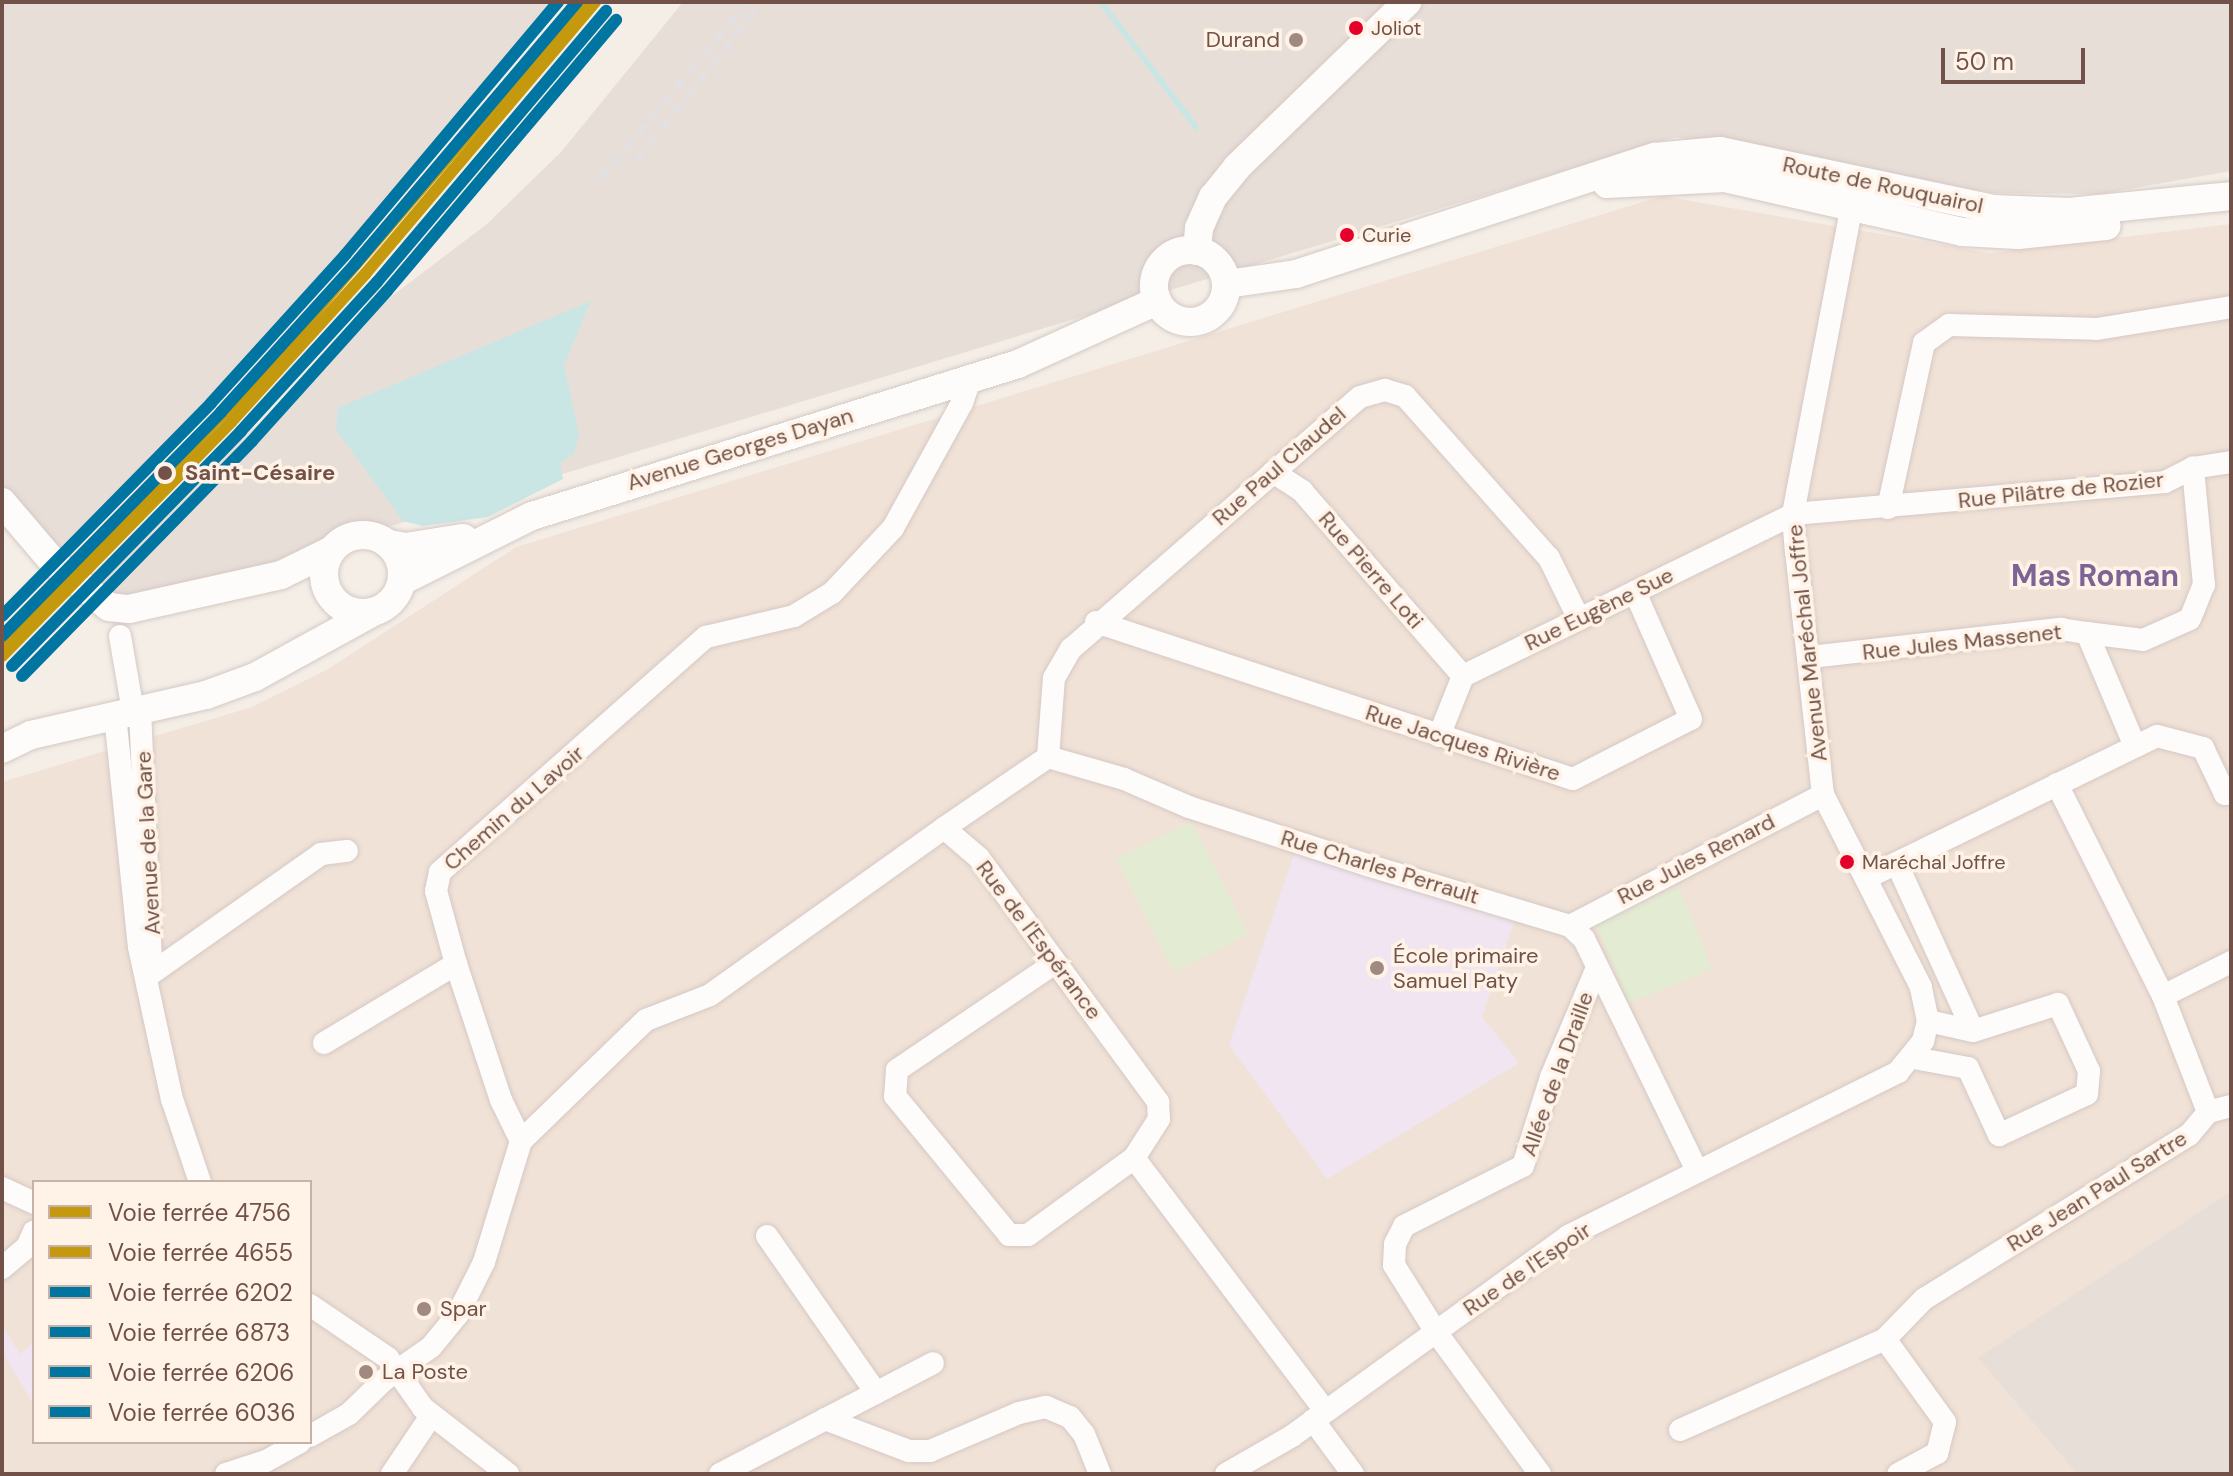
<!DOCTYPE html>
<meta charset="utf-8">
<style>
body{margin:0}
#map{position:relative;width:2233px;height:1476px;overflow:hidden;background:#f5eee7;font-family:"DM Sans",sans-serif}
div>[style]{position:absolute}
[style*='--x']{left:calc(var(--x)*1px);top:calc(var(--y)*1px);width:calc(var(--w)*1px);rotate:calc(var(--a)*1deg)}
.residential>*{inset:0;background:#f1e2d7}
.industrial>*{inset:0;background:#e8ded8}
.education>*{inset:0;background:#f0e5f0}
.green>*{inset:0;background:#e3ebd2;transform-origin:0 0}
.water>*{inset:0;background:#c9e6e5}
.stream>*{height:6px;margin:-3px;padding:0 3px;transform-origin:3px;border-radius:3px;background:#c9e6e5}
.roads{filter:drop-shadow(0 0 2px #d4c9c4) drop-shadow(0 0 2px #d4c9c4)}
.minor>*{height:22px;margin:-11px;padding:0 11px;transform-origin:11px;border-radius:11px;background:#fefcfb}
.tertiary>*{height:28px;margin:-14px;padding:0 14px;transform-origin:14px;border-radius:14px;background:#fefcfb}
.tertiary>.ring{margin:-14px;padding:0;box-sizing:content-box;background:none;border:28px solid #fefcfb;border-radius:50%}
.rail>*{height:6px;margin-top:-3px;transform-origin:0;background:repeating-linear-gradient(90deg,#e3e0e3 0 12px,transparent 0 20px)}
.rail-1>*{height:12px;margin:-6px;padding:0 6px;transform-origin:6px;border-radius:6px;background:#c4990e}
.rail-2>*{height:12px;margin:-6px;padding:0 6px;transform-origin:6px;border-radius:6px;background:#c4990e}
.rail-3>*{height:12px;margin:-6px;padding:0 6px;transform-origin:6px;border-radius:6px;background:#0075a1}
.rail-4>*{height:12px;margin:-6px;padding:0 6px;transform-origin:6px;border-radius:6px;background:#0075a1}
.rail-5>*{height:12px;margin:-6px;padding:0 6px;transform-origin:6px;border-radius:6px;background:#0075a1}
.rail-6>*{height:12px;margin:-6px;padding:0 6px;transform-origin:6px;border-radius:6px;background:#0075a1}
.dots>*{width:22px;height:22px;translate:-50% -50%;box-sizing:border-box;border:4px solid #fff2e6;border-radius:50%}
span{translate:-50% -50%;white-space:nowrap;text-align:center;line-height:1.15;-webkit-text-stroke:7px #fff2e6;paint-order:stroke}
.bus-label{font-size:20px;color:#725248}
.left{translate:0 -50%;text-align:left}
.poi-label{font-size:22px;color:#725248}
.right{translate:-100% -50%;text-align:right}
.street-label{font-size:22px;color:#725248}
.stop-label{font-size:22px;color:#725248;font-weight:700}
.district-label{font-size:30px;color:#7e6495;font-weight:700}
.frame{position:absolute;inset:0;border:4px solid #725248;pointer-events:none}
.legend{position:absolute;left:32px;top:1180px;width:280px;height:264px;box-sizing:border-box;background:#fff2e6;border:2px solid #c7b2a7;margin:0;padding:10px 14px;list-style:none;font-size:24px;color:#725248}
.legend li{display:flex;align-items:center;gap:16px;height:40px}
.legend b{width:40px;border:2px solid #c7b2a7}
.scale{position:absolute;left:1941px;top:48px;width:144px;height:36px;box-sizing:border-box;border:4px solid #725248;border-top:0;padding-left:10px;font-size:24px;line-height:28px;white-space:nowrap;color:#725248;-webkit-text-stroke:6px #fff2e6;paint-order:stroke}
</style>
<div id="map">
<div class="residential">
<div style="clip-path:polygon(evenodd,1662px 196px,1990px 253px,2231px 224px,2231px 1191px,1979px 1358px,2077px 1474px,2px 1474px,2px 782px,252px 707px,328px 669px,516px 547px,1662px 196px,34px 1182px,310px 1182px,310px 1442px,34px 1442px,34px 1182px)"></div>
</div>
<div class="industrial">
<div style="clip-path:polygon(2px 2px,556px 2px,183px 437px,62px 552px,2px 485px)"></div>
<div style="clip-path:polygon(683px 2px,2231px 2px,2231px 171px,2100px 194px,1994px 193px,1676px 137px,130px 605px,94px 582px,388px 299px,487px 224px,561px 152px)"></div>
<div style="clip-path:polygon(2231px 1191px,2231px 1474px,2077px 1474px,1978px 1358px)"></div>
</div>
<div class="education">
<div style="clip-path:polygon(1295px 851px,1515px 919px,1482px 1017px,1519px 1063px,1327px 1179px,1229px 1045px)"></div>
<div style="clip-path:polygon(2px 1325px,20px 1354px,34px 1342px,34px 1405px,2px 1352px)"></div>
</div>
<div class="green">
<div style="left:1191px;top:821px;width:127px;height:84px;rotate:63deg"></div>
<div style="left:1679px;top:887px;width:89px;height:91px;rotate:68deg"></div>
</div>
<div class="water">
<div style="clip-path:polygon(591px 301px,564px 365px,579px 435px,574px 454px,560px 463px,563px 479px,488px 517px,423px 526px,403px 521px,336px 430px,338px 408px)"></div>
</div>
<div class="stream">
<div style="--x:1101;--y:2;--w:157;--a:52.8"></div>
</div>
<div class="roads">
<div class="minor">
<div style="--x:1273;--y:472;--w:35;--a:33"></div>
<div style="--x:1302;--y:491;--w:245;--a:49"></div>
<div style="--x:1888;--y:508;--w:169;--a:-77.7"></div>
<div style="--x:1924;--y:343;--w:31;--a:-36"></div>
<div style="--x:1949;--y:325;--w:148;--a:1.5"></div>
<div style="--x:2097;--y:329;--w:136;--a:-9.3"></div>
<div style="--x:1096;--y:622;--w:502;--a:18.22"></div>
<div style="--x:1573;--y:779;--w:132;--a:-27"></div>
<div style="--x:1691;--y:719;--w:139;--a:-113.8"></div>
<div style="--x:2087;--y:633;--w:56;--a:7.1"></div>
<div style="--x:2143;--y:640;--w:51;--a:-24.1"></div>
<div style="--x:2190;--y:619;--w:37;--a:-68"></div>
<div style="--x:2204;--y:585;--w:118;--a:-95.4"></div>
<div style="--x:120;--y:636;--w:76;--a:80.2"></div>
<div style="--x:1810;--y:657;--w:253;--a:-6.4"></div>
<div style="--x:2061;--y:629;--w:26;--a:9"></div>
<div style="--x:2087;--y:633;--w:123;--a:67"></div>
<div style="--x:140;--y:710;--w:252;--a:87.5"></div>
<div style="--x:115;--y:715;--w:233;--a:84.1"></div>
<div style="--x:139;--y:947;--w:156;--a:77.8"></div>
<div style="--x:172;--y:1099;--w:88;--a:71.4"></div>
<div style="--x:1439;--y:736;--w:65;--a:-68.2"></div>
<div style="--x:1463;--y:676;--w:368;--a:-26.1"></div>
<div style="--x:1793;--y:514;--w:373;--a:-4.9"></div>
<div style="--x:2165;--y:482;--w:31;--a:-27"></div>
<div style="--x:2193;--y:468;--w:38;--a:-9"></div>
<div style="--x:1048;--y:757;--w:79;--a:-85.7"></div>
<div style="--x:1054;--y:678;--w:34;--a:-60"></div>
<div style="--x:1071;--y:649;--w:383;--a:-41.1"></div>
<div style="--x:1360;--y:397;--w:26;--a:-16"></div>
<div style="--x:1385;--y:390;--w:21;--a:17"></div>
<div style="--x:1405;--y:396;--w:217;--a:48.4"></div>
<div style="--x:1549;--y:558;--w:68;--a:63.8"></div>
<div style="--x:944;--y:828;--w:126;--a:-34.3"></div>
<div style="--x:1048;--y:757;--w:79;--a:16.1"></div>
<div style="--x:1124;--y:779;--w:71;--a:23.3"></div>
<div style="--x:1189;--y:807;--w:187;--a:18"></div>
<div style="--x:1367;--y:865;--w:212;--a:16.7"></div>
<div style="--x:1570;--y:926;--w:19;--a:43"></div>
<div style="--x:1584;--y:939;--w:258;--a:64"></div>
<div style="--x:1897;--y:864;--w:183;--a:65.5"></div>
<div style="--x:1866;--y:878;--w:324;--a:-26"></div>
<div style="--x:2157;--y:736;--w:48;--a:14.6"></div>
<div style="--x:2203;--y:748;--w:51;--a:64.4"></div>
<div style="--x:2225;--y:794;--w:6;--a:-18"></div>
<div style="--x:1570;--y:926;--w:285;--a:-27.4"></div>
<div style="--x:1055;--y:963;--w:191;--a:145.9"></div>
<div style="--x:897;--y:1070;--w:26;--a:94"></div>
<div style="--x:895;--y:1096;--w:180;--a:50.6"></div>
<div style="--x:1009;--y:1235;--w:19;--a:0"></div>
<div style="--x:1028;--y:1235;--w:131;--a:-36"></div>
<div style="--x:149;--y:975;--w:210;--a:-35.1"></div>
<div style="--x:321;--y:854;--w:26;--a:-7"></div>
<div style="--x:2163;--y:996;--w:76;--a:-26.6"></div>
<div style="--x:324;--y:1043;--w:154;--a:-30.9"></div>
<div style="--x:1914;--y:1058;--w:55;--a:10.5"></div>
<div style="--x:1968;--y:1068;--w:74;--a:65.2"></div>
<div style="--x:1999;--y:1135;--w:97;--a:-25"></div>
<div style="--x:2087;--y:1094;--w:23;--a:-85"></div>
<div style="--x:2089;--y:1071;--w:74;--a:-114.8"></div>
<div style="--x:2058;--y:1004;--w:89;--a:162.4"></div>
<div style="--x:1973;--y:1031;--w:46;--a:-167.5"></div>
<div style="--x:2208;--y:1112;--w:24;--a:-15"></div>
<div style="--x:521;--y:1141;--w:174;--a:-44.1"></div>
<div style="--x:646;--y:1020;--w:69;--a:-21.3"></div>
<div style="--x:710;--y:995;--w:287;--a:-35.5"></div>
<div style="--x:944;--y:828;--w:46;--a:40.6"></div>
<div style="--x:979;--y:858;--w:303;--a:53.7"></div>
<div style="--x:1158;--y:1102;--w:17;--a:87"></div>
<div style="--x:1159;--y:1119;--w:46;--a:122.7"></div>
<div style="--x:1134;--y:1158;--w:317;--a:52.9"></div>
<div style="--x:2;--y:1188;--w:35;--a:25"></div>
<div style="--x:767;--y:1236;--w:191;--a:55.2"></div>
<div style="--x:2;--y:1268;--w:33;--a:-40"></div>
<div style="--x:27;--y:1247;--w:17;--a:-66"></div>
<div style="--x:310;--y:1305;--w:94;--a:34.2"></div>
<div style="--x:388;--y:1358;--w:61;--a:55"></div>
<div style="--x:423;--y:1408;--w:108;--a:37.8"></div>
<div style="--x:1885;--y:1339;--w:102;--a:54.1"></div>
<div style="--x:1945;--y:1422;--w:32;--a:104"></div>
<div style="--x:1937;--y:1453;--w:44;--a:151.7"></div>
<div style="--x:825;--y:1419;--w:90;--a:20.9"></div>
<div style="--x:909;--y:1451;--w:21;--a:0"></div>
<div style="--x:930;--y:1451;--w:97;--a:-23.1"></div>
<div style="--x:1019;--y:1413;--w:28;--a:-13"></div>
<div style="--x:1046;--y:1407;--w:26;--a:23"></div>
<div style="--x:1070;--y:1417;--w:22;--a:51"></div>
<div style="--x:1084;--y:1434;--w:43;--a:68.2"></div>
<div style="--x:1313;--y:1420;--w:67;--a:53.5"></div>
<div style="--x:1680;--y:1430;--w:224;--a:-23.9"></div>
<div style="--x:1885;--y:1339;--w:56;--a:-45.7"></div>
<div style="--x:1924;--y:1299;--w:312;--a:-31.8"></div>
<div style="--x:2189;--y:1135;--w:30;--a:-50"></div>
<div style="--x:2208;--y:1112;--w:124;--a:-111.2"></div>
<div style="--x:2163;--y:996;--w:237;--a:-116.6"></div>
<div style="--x:310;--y:1436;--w:45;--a:-29.4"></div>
<div style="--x:349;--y:1414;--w:49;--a:-44.2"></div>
<div style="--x:384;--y:1380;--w:57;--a:-35.1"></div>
<div style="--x:431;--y:1347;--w:43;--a:-50.7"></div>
<div style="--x:458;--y:1314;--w:58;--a:-63.4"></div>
<div style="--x:484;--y:1262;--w:127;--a:-73"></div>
<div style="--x:521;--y:1141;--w:46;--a:-116"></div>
<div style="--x:501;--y:1100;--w:143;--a:-108.3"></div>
<div style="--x:456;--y:964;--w:76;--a:-105.3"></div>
<div style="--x:436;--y:891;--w:19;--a:-78"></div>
<div style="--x:440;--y:872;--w:355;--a:-41.5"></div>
<div style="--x:706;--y:637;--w:90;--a:-13.4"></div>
<div style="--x:794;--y:616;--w:44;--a:-31.2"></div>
<div style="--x:832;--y:593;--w:89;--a:-46.8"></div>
<div style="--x:893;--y:528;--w:143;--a:-61.1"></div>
<div style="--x:962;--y:403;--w:28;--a:-71"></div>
<div style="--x:226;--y:1474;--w:42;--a:-18"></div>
<div style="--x:266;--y:1461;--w:39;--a:-29"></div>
<div style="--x:392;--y:1474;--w:70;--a:-56.1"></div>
<div style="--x:720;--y:1474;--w:240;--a:-27.5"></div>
<div style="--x:1226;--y:1474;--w:76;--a:-29.9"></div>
<div style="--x:1292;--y:1436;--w:341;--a:-35.9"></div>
<div style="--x:1568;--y:1236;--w:369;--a:-26.4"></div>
<div style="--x:1898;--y:1072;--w:40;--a:-51"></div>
<div style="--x:1923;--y:1041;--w:21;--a:-76"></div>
<div style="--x:1928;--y:1021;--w:35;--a:-102"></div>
<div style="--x:1921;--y:987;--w:216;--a:-117"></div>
<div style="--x:1823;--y:795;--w:244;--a:-96.3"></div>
<div style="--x:1796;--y:552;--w:38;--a:-95"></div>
<div style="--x:1793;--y:514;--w:327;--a:-79.2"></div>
<div style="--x:1540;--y:1474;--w:176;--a:-126.2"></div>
<div style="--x:1436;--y:1332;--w:79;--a:-122.1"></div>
<div style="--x:1394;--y:1265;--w:21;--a:-87"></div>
<div style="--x:1395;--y:1244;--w:20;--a:-63"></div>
<div style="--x:1404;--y:1226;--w:133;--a:-26.8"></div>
<div style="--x:1523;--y:1166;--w:93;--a:-72.5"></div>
<div style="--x:1551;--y:1077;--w:116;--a:-67.2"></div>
</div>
<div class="tertiary">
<div style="--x:1607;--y:184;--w:118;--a:-2.9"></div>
<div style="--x:1725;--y:178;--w:243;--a:12.8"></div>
<div style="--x:1962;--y:232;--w:56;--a:3.1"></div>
<div style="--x:2018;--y:235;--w:89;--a:-5.8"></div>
<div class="ring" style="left:1154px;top:250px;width:44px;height:44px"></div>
<div style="--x:1197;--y:251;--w:23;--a:-85"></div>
<div style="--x:1199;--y:228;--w:34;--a:-66"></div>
<div style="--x:1213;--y:197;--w:38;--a:-51"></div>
<div style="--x:1237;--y:167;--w:237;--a:-44.1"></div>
<div style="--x:1227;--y:284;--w:70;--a:-8.2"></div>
<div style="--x:1296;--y:274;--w:378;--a:-18.1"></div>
<div style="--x:1655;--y:157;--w:65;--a:-5.3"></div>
<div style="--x:1720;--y:151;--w:278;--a:12"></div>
<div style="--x:1992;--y:209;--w:77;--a:2.2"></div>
<div style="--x:2069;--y:212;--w:163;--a:-5.6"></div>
<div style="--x:2;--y:502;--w:80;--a:49.6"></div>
<div style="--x:54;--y:563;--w:70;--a:38.7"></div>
<div style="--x:109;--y:607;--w:20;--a:6"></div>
<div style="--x:129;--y:609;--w:156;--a:-12.6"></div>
<div style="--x:281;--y:575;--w:55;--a:-26.1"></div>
<div class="ring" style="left:324px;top:535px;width:50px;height:50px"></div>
<div style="--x:389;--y:544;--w:17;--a:10"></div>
<div style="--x:406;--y:547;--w:58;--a:-9"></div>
<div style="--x:402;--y:581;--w:145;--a:-26.6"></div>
<div style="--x:532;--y:516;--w:509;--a:-17.37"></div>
<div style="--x:1018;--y:364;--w:153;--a:-24.4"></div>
<div style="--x:2;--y:749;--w:32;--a:-26"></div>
<div style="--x:31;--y:735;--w:180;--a:-12.9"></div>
<div style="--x:206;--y:695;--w:52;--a:-20.2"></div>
<div style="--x:255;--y:677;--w:135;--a:-28.8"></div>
</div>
</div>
<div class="rail">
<div style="--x:636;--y:161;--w:203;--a:-51.6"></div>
<div style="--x:600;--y:180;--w:231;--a:-50.4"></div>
</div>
<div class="rail-1">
<div style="--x:2;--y:642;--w:377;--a:-46"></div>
<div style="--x:264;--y:371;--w:486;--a:-49.3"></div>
</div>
<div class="rail-2">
<div style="--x:2;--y:656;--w:327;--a:-45.6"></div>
<div style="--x:231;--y:422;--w:201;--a:-47.8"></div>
<div style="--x:366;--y:273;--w:355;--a:-49.8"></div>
</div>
<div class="rail-3">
<div style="--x:12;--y:666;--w:328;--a:-45.7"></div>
<div style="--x:241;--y:431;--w:202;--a:-47.6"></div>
<div style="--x:377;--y:282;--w:355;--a:-49.8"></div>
</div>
<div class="rail-4">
<div style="--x:2;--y:636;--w:313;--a:-45.6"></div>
<div style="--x:221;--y:412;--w:200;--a:-47.8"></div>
<div style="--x:355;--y:264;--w:343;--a:-49.7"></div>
</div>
<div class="rail-5">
<div style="--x:22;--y:676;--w:329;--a:-45.6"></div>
<div style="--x:252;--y:441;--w:202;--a:-48"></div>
<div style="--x:387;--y:291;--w:355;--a:-49.8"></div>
</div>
<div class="rail-6">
<div style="--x:2;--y:616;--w:298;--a:-45.5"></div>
<div style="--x:211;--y:403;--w:200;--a:-47.8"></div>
<div style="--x:345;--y:255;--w:331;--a:-49.9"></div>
</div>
<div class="dots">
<div style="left:1356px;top:28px;background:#e4002b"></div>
<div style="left:1296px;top:40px;background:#a08980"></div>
<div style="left:1347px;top:235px;background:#e4002b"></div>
<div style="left:165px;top:473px;background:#725248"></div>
<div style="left:1847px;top:862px;background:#e4002b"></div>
<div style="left:1377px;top:968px;background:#a08980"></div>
<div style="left:424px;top:1309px;background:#a08980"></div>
<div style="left:366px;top:1372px;background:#a08980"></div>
</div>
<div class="bus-label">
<span class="left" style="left:1371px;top:28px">Joliot</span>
<span class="left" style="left:1362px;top:235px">Curie</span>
<span class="left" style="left:1862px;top:862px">Maréchal Joffre</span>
</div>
<div class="poi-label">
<span class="right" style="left:1280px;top:40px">Durand</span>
<span class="left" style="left:1393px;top:968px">École primaire<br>Samuel Paty</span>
<span class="left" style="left:440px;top:1309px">Spar</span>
<span class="left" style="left:382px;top:1372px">La Poste</span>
</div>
<div class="street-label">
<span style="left:1883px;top:185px;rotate:12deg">Route de Rouquairol</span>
<span style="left:740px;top:449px;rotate:-17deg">Avenue Georges Dayan</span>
<span style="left:1279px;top:466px;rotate:-41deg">Rue Paul Claudel</span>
<span style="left:2061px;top:490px;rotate:-6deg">Rue Pilâtre de Rozier</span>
<span style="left:1371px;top:570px;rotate:49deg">Rue Pierre Loti</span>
<span style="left:1599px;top:609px;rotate:-26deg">Rue Eugène Sue</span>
<span style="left:1962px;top:642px;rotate:-6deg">Rue Jules Massenet</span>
<span style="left:1807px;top:643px;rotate:-96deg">Avenue Maréchal Joffre</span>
<span style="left:1463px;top:743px;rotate:18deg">Rue Jacques Rivière</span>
<span style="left:514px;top:808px;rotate:-41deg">Chemin du Lavoir</span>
<span style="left:148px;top:843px;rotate:-93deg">Avenue de la Gare</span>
<span style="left:1696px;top:859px;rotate:-27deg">Rue Jules Renard</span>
<span style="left:1380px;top:867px;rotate:17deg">Rue Charles Perrault</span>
<span style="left:1039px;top:940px;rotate:53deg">Rue de l'Espérance</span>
<span style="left:1557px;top:1074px;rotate:-70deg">Allée de la Draille</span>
<span style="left:2097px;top:1191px;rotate:-32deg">Rue Jean Paul Sartre</span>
<span style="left:1527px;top:1269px;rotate:-34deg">Rue de l'Espoir</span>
</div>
<div class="stop-label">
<span class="left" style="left:185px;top:473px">Saint-Césaire</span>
</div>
<div class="district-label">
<span style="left:2095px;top:576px">Mas Roman</span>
</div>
<div class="frame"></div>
<ul class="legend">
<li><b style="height:10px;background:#c4990e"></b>Voie ferrée 4756</li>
<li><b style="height:10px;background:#c4990e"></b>Voie ferrée 4655</li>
<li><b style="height:10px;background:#0075a1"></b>Voie ferrée 6202</li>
<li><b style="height:10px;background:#0075a1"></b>Voie ferrée 6873</li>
<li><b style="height:10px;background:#0075a1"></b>Voie ferrée 6206</li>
<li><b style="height:10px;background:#0075a1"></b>Voie ferrée 6036</li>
</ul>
<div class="scale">50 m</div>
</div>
